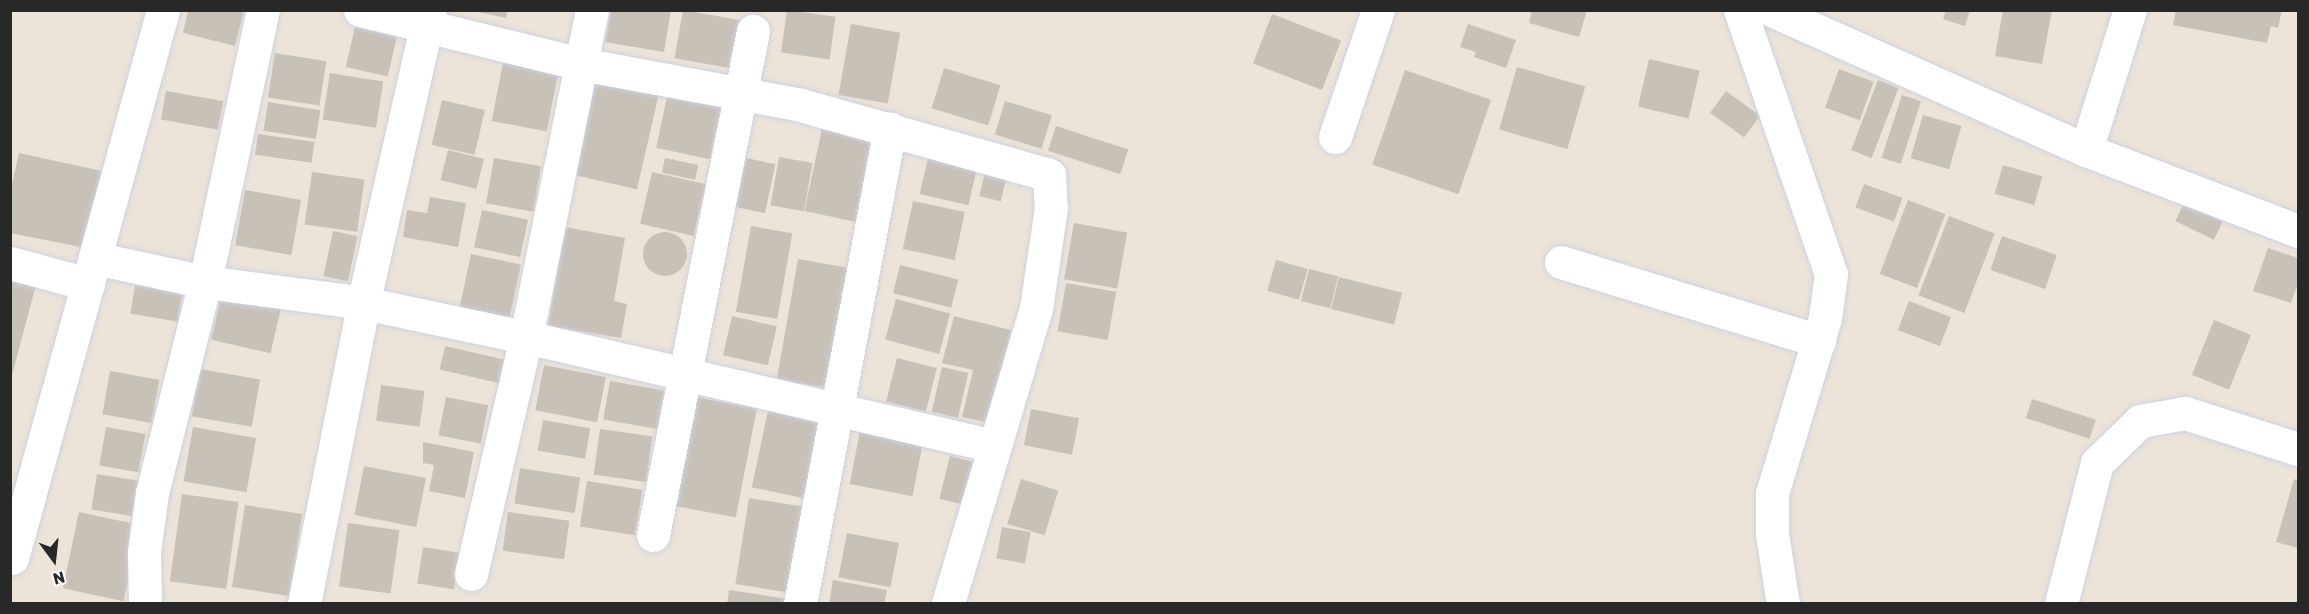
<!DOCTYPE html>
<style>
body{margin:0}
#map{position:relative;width:2309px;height:614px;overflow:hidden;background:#ece4d8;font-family:Rubik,sans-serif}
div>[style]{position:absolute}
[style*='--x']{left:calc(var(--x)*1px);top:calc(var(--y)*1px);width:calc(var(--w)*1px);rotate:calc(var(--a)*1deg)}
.building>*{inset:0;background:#c7c1b8;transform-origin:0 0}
.round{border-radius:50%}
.roads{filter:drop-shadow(0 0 2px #ced1e2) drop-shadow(0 0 2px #ced1e2)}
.street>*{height:33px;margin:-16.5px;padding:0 16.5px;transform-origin:16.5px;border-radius:16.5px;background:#fff}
span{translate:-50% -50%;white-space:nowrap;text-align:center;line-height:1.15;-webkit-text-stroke:4.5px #fff;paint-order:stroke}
.frame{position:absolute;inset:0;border:12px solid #282828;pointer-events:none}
.north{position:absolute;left:24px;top:530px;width:60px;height:60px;-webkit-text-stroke:4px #fff;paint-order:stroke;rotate:165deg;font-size:16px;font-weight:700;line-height:24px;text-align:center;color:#282828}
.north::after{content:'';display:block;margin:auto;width:21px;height:27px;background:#282828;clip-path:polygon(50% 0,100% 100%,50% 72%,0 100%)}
</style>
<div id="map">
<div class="building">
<div style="clip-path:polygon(188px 10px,244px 10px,235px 46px,183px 33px)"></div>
<div style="clip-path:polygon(469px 10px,508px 10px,506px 18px)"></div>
<div style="clip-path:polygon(611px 10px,671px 10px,664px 52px,605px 42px)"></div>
<div style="left:683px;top:10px;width:60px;height:49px;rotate:10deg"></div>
<div style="left:787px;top:10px;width:49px;height:43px;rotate:8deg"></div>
<div style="clip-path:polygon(1532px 10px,1587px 10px,1579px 37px,1529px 23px)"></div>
<div style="clip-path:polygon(1946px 10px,1970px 10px,1965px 26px,1943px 19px)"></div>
<div style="clip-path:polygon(2003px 10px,2052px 10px,2042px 64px,1995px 56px)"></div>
<div style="clip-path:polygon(2176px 10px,2282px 10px,2278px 28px,2271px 26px,2267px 43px,2173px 25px)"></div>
<div style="left:1272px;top:14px;width:74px;height:53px;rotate:21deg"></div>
<div style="left:851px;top:24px;width:50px;height:72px;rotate:10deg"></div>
<div style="clip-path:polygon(1468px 24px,1516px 40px,1506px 68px,1474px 57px,1476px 52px,1460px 47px)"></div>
<div style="left:355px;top:27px;width:43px;height:41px;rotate:13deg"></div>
<div style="left:275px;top:53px;width:52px;height:45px;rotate:9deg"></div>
<div style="left:1649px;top:59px;width:52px;height:49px;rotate:13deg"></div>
<div style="left:503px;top:63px;width:56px;height:59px;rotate:11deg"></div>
<div style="left:1517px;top:67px;width:71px;height:65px;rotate:16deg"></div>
<div style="left:944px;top:68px;width:59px;height:42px;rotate:17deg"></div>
<div style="left:1839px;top:69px;width:37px;height:41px;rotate:20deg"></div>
<div style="left:1405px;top:70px;width:91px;height:100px;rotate:19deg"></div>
<div style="left:330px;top:73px;width:54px;height:47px;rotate:9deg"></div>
<div style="left:595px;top:73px;width:67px;height:104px;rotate:13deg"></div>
<div style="left:1878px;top:80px;width:22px;height:75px;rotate:21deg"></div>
<div style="left:166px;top:91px;width:58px;height:29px;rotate:10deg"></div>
<div style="left:1726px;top:91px;width:42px;height:27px;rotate:36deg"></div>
<div style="left:668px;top:92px;width:55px;height:57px;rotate:12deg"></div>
<div style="left:1902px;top:95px;width:20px;height:66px;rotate:18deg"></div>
<div style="left:442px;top:100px;width:44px;height:46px;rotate:13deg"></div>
<div style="left:1005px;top:101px;width:49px;height:35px;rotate:17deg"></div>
<div style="left:268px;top:102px;width:53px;height:29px;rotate:9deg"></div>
<div style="left:1923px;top:115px;width:40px;height:45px;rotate:16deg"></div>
<div style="left:823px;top:124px;width:59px;height:89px;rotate:12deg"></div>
<div style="left:1056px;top:126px;width:76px;height:26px;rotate:18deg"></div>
<div style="left:258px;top:134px;width:57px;height:21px;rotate:8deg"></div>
<div style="left:448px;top:150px;width:37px;height:31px;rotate:14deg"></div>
<div style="clip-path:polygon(19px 153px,102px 171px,86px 248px,10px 233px,10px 193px)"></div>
<div style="left:779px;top:157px;width:34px;height:49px;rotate:10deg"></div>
<div style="left:494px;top:158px;width:48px;height:46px;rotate:10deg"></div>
<div style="left:665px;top:158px;width:34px;height:15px;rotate:12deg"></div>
<div style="left:746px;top:158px;width:30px;height:50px;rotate:12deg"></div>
<div style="left:928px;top:158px;width:50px;height:37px;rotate:13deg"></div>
<div style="left:2003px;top:165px;width:41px;height:30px;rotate:16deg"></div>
<div style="left:312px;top:172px;width:53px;height:53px;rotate:8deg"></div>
<div style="left:652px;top:172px;width:55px;height:53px;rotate:13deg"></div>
<div style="left:985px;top:172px;width:22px;height:25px;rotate:13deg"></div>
<div style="left:1864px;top:184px;width:41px;height:25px;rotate:20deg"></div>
<div style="left:245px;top:190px;width:57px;height:56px;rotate:10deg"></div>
<div style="clip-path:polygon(430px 197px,466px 203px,458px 247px,403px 237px,407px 210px,427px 213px)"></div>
<div style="left:1908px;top:200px;width:40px;height:79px;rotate:21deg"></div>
<div style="left:913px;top:201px;width:53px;height:49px;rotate:12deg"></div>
<div style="left:2184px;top:203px;width:43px;height:20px;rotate:26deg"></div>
<div style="left:482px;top:210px;width:47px;height:38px;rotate:12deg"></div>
<div style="left:1949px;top:216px;width:49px;height:85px;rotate:21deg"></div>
<div style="left:1074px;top:223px;width:54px;height:57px;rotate:10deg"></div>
<div style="left:751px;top:226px;width:42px;height:87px;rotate:10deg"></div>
<div style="clip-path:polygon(565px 227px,625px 238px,614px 301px,627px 304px,621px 338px,548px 326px)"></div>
<div style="left:333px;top:231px;width:25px;height:46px;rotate:12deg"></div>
<div class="round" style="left:643px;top:232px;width:44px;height:44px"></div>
<div style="left:2002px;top:236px;width:58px;height:36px;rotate:19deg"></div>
<div style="clip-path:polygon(2268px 248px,2298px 258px,2298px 283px,2291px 303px,2253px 291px)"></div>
<div style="left:471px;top:254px;width:51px;height:57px;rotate:12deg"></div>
<div style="left:798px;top:259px;width:61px;height:122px;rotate:10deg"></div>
<div style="left:1276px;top:260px;width:33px;height:32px;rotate:16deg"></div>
<div style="left:900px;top:265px;width:60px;height:29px;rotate:14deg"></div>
<div style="clip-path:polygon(10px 269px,38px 277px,11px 379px,10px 378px)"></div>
<div style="left:1309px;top:269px;width:30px;height:33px;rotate:14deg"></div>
<div style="left:137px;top:275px;width:48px;height:39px;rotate:10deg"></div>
<div style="left:1339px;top:277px;width:65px;height:33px;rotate:14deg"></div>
<div style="left:1066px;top:283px;width:51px;height:49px;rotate:10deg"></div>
<div style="left:223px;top:288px;width:61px;height:53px;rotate:13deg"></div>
<div style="left:896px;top:299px;width:56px;height:42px;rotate:15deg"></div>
<div style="left:1909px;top:301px;width:45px;height:31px;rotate:21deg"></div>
<div style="left:732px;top:316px;width:46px;height:40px;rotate:13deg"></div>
<div style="clip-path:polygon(954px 316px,1011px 330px,989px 423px,962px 417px,973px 370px,942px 363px)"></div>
<div style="left:2214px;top:320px;width:40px;height:59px;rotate:22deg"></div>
<div style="left:445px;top:346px;width:65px;height:24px;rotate:13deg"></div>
<div style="left:897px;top:358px;width:41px;height:45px;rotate:14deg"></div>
<div style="left:544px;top:365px;width:63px;height:46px;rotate:11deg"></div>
<div style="left:942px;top:367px;width:27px;height:46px;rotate:13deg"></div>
<div style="left:200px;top:369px;width:61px;height:48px;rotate:10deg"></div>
<div style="left:110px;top:371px;width:50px;height:44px;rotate:10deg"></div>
<div style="left:610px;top:381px;width:55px;height:39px;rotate:10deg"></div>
<div style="left:381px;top:385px;width:44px;height:36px;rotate:8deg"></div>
<div style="left:446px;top:397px;width:43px;height:39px;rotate:11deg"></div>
<div style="left:697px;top:397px;width:61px;height:111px;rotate:11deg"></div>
<div style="left:2032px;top:399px;width:67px;height:20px;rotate:18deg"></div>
<div style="left:769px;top:406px;width:62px;height:83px;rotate:12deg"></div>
<div style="left:1031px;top:409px;width:49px;height:37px;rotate:11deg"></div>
<div style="left:543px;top:420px;width:48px;height:31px;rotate:10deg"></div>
<div style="left:106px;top:427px;width:40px;height:39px;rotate:10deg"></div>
<div style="left:193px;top:427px;width:64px;height:55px;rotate:10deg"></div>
<div style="left:600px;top:429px;width:53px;height:46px;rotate:8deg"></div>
<div style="left:860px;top:431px;width:64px;height:54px;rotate:11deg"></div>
<div style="clip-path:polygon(423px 442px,474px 452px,465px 498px,429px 491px,434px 465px,423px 463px)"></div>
<div style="left:950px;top:456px;width:32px;height:44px;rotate:14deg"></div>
<div style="left:364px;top:466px;width:63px;height:50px;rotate:11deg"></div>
<div style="left:520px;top:468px;width:61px;height:36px;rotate:9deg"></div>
<div style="left:97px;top:474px;width:44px;height:36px;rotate:9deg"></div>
<div style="left:1021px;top:479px;width:39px;height:47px;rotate:17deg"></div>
<div style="clip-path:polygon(2294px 479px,2298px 481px,2298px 548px,2276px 542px)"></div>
<div style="left:587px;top:481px;width:56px;height:46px;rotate:9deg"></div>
<div style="left:182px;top:494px;width:57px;height:88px;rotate:8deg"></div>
<div style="left:749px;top:498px;width:62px;height:87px;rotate:9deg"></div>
<div style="left:245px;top:505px;width:58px;height:83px;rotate:9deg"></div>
<div style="left:79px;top:512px;width:62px;height:78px;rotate:12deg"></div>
<div style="left:508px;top:512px;width:62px;height:39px;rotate:8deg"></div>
<div style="left:348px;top:523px;width:52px;height:64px;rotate:8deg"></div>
<div style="left:1002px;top:527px;width:29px;height:32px;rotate:10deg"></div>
<div style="left:847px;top:533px;width:53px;height:45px;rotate:11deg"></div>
<div style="left:423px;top:547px;width:37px;height:37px;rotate:9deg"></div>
<div style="clip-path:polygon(833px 580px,887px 590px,884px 604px,829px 604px)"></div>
<div style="clip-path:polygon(729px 590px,788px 599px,787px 604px,727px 604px)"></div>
</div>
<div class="roads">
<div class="street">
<div style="--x:360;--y:10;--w:228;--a:13.7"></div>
<div style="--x:581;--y:64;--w:220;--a:10.5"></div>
<div style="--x:797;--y:104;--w:262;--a:15.7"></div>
<div style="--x:1049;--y:175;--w:33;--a:87"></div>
<div style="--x:1051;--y:208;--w:101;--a:98.5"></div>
<div style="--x:1036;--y:308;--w:309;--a:106.6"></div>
<div style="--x:1740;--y:10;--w:279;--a:71"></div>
<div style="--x:1831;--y:274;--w:44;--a:97.8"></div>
<div style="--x:1825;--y:318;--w:183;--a:106.8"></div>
<div style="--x:1772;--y:493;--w:41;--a:90"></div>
<div style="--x:1772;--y:534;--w:71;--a:81.1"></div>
<div style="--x:1771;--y:10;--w:345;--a:24"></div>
<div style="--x:2086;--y:150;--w:227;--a:20.9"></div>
<div style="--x:1335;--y:137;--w:134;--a:-71.3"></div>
<div style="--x:2086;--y:150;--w:147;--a:-72.6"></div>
<div style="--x:95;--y:258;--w:113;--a:12.3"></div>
<div style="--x:205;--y:282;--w:160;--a:7.5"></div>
<div style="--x:364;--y:303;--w:183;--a:12"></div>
<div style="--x:543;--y:341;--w:462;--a:13.1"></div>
<div style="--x:1561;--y:262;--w:270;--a:17"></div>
<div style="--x:10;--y:263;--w:81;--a:15.1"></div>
<div style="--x:653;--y:535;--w:514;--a:-78.78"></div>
<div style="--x:12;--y:558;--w:568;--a:-74.59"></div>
<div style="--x:471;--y:574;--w:243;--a:-76.9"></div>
<div style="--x:526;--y:337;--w:334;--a:-78.6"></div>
<div style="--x:145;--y:603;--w:51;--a:-91.1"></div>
<div style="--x:144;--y:552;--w:60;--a:-82.3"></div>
<div style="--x:152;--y:493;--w:218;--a:-75.9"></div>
<div style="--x:205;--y:282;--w:278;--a:-78"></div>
<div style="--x:304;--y:604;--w:319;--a:-78.8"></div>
<div style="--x:366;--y:291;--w:288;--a:-77.2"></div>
<div style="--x:800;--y:604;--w:484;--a:-79.3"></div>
<div style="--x:2061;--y:604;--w:146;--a:-75.7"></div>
<div style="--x:2097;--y:463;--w:60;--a:-44.3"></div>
<div style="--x:2140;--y:421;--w:46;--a:-10.1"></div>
<div style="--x:2185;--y:413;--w:119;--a:17.7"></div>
</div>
</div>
<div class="frame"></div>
<div class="north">N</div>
</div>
